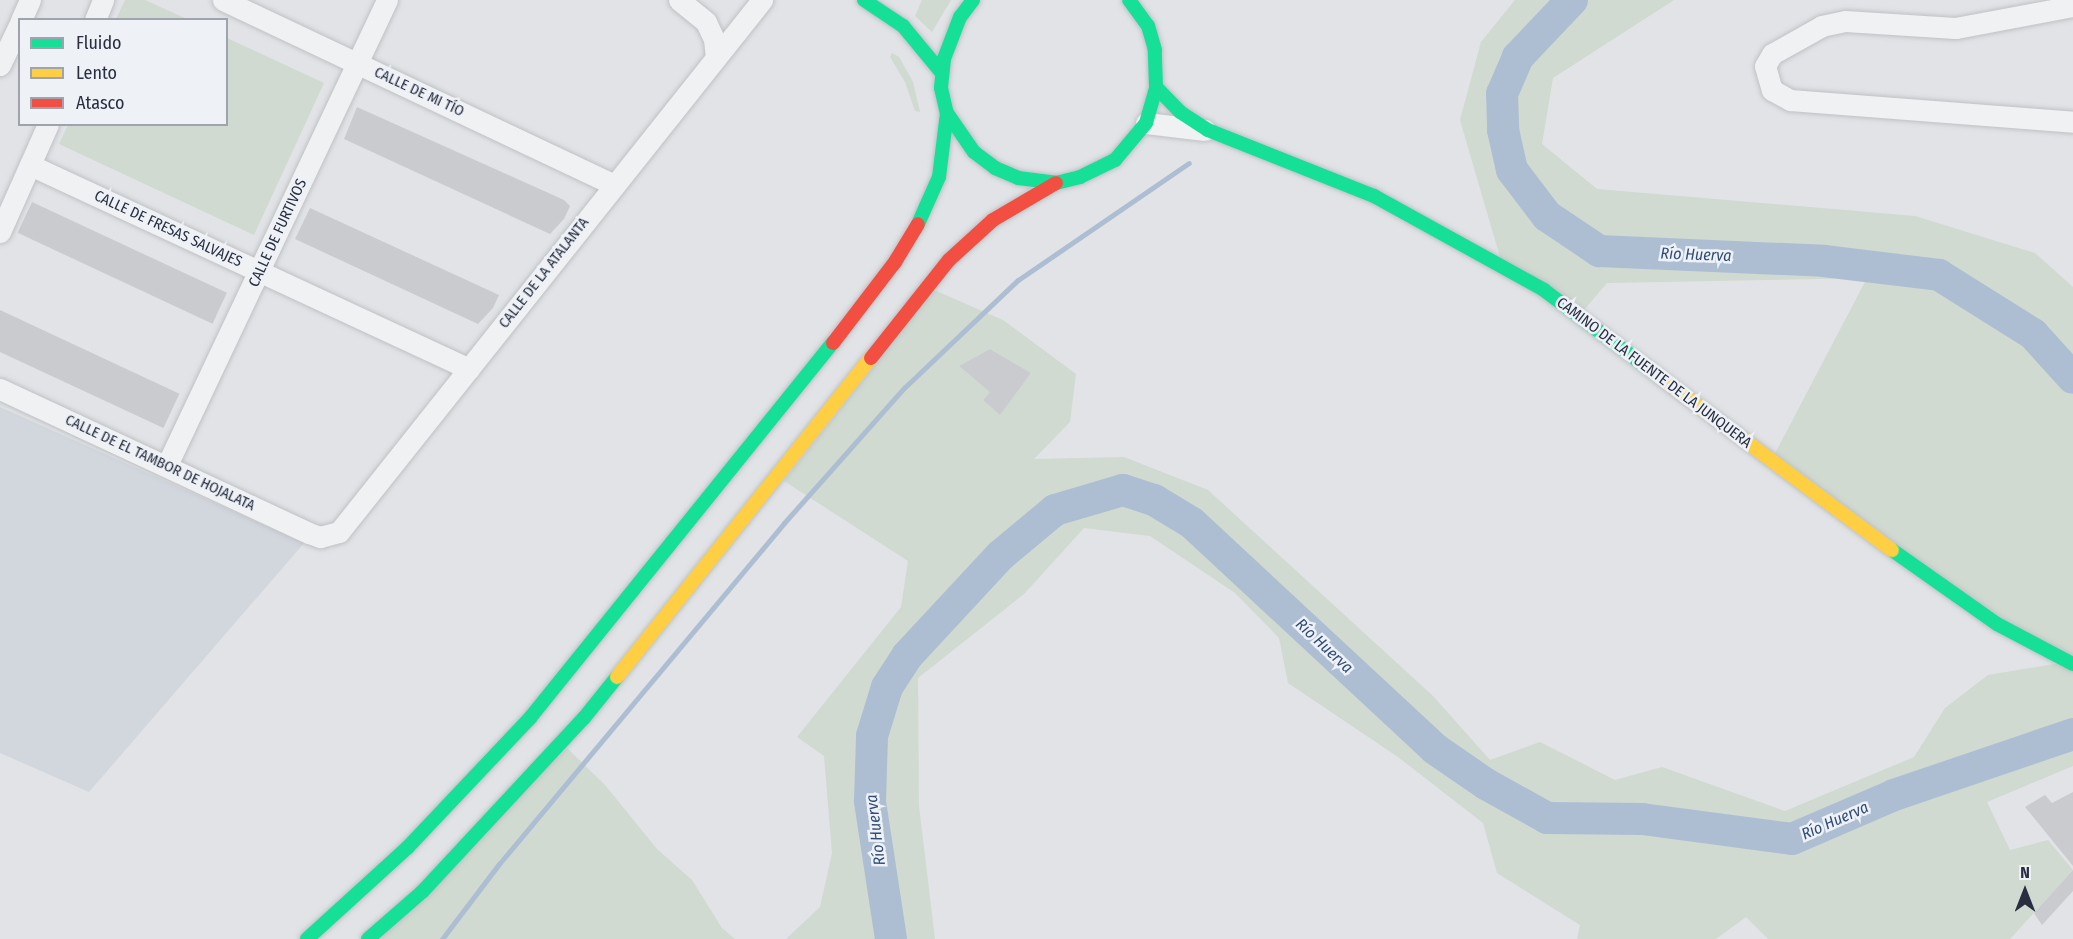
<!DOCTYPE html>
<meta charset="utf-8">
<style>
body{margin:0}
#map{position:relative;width:2073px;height:939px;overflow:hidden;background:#e1e3e6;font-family:"Fira Sans Condensed",sans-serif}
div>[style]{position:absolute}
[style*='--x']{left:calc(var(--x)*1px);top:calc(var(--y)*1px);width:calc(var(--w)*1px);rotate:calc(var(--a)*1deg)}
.built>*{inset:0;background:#d2d6dd}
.green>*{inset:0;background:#d0dad1}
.stream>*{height:5px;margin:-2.5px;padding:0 2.5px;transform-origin:2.5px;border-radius:2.5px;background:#adbed3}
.river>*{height:32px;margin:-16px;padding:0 16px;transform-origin:16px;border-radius:16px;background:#adbed3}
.building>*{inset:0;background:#c9cbce;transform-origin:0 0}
.roads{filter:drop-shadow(0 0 2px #bfc1c4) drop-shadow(0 0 2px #bfc1c4)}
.street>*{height:21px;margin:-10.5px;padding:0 10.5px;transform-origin:10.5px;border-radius:10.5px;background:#f0f1f3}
.fast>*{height:14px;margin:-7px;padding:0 7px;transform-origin:7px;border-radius:7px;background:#16e098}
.slow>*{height:14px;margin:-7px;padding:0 7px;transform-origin:7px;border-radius:7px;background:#ffcf43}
.jam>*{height:14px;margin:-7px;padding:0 7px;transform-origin:7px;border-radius:7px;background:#f24e42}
span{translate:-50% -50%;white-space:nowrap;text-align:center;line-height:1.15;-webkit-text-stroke:5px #eef1f6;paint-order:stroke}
.street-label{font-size:15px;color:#272f40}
.water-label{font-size:16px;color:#2f4c76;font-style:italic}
.legend{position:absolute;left:18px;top:18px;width:210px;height:108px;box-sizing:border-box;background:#eef1f6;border:2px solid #9ea3ad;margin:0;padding:8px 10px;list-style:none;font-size:18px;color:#272f40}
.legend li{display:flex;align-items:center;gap:12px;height:30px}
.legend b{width:30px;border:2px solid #9ea3ad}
.north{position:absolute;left:1995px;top:861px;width:60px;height:60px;-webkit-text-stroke:4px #eef1f6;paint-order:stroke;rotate:0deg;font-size:16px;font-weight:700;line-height:24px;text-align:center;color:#272f40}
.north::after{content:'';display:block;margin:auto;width:21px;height:27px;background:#272f40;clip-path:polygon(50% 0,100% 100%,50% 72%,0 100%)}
</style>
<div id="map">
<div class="built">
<div style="clip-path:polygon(0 407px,304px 543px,89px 792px,0 753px)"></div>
</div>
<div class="green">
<div style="clip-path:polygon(125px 0,145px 0,187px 19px,116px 19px)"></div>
<div style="clip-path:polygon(922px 0,951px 0,932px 32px,915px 16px)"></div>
<div style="clip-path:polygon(evenodd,1515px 0,1674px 0,1553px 78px,1542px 144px,1597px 189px,1915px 216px,2035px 253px,2073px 287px,2073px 766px,1987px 802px,2010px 850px,2048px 840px,2073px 870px,2010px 939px,1768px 939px,1746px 917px,1716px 939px,1577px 939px,1580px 925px,1497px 873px,1483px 823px,1398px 757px,1288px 683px,1279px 638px,1235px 593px,1150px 536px,1084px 528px,1024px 594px,918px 678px,919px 806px,935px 939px,786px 939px,820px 907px,832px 853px,824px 756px,797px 737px,901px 607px,908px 561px,784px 481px,934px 290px,1003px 320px,1076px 374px,1070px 422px,1034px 459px,1124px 457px,1208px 490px,1433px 696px,1490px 760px,1540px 742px,1615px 780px,1662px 767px,1785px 811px,1914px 757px,1945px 708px,1988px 675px,2066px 662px,1771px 461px,1867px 278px,1607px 283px,1579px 316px,1502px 264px,1460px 120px,1481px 42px,1515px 0,990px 349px,1031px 373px,1000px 414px,983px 400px,1001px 379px,983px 368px,972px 377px,959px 366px,990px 349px)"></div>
<div style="clip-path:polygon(227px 38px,324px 83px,254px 235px,59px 144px,68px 125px,226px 124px)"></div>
<div style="clip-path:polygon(892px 53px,899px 57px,913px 82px,920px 112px,915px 111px,905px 82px,890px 57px)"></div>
<div style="clip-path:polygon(567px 748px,605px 785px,657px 849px,692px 880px,722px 928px,735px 939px,380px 939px)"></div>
</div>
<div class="stream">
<div style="--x:442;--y:939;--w:94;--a:-52.8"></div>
<div style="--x:499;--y:864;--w:444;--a:-50.1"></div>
<div style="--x:784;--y:523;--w:181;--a:-48.4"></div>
<div style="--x:904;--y:388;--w:157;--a:-43.5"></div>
<div style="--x:1018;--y:280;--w:207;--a:-34.4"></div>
</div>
<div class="river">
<div style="--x:1572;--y:0;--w:79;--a:133.5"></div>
<div style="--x:1518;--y:57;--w:40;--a:113.4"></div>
<div style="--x:1502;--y:94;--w:36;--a:88"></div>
<div style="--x:1503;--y:130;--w:41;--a:77.3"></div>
<div style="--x:1512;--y:170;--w:58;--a:52.7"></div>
<div style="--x:1547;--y:216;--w:63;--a:33.9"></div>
<div style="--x:1599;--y:251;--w:225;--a:2.5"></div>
<div style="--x:1824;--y:261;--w:116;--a:6.9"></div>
<div style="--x:1939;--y:275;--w:111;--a:32.1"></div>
<div style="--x:2033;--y:334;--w:59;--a:47.7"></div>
<div style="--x:891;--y:939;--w:140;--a:-98.7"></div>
<div style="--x:870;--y:801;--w:65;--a:-88.2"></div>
<div style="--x:872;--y:736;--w:51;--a:-73"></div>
<div style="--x:887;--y:687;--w:37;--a:-57"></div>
<div style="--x:907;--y:656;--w:138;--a:-47.1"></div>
<div style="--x:1001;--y:555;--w:70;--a:-39.8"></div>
<div style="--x:1055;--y:510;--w:71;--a:-16.4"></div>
<div style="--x:1123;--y:490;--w:33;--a:18"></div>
<div style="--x:1154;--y:500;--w:44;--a:31.2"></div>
<div style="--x:1192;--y:523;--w:332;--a:42.9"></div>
<div style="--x:1435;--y:749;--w:62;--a:34.5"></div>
<div style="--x:1486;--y:784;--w:70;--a:29.1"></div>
<div style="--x:1547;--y:818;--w:95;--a:0.6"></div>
<div style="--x:1642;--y:819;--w:151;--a:7.6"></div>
<div style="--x:1792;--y:839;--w:111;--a:-23.3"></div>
<div style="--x:1894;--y:795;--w:189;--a:-18.8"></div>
</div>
<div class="building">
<div style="clip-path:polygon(357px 107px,564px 200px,570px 206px,564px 219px,550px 234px,344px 139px)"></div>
<div style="left:32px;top:202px;width:215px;height:34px;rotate:25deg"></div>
<div style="clip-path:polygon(310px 208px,499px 295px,493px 308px,478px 324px,295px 239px)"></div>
<div style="left:0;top:310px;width:198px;height:38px;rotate:25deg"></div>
<div style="clip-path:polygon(990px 349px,1031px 373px,1000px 415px,983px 400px,990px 392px,959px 366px)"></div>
<div style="clip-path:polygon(2073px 792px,2073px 866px,2025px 807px,2045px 795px,2052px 803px)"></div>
<div style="clip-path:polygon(2073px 870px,2073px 891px,2042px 925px,2034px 913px)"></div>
</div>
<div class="roads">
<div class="street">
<div style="--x:223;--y:0;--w:433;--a:25.3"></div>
<div style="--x:679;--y:0;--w:35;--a:39"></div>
<div style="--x:706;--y:22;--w:19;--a:65"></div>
<div style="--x:714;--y:39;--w:18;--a:84"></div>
<div style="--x:2073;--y:6;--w:120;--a:169.4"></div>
<div style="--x:1955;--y:28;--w:110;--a:-176.4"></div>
<div style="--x:1845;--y:21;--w:24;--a:168"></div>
<div style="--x:1822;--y:26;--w:57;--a:150.8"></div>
<div style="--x:1772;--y:54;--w:14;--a:120"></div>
<div style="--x:1765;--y:66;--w:25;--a:74"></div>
<div style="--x:1772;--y:90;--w:21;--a:29"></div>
<div style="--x:1790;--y:100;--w:284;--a:4.4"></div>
<div style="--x:21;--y:20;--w:22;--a:-66"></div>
<div style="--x:95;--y:20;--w:22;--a:-68"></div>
<div style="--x:0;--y:65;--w:47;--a:-64.5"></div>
<div style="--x:1146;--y:123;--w:59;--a:6.8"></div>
<div style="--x:30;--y:165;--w:484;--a:24.9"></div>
<div style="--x:0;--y:232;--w:118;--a:-66"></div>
<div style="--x:0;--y:389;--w:341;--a:25"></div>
<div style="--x:309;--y:533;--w:12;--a:20"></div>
<div style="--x:320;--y:537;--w:20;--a:-15"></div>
<div style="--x:339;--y:532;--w:680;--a:-51.51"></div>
<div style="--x:167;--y:465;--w:514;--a:-64.68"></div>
</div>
<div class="fast">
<div style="--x:864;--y:0;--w:47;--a:33.7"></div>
<div style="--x:903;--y:26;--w:60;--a:50.4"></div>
<div style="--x:973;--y:0;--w:21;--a:127"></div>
<div style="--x:960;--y:17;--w:45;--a:110.9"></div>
<div style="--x:944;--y:59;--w:29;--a:96"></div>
<div style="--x:941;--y:88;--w:26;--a:77"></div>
<div style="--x:947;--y:113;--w:47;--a:55.3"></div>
<div style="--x:974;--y:152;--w:26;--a:37"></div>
<div style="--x:995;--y:168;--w:25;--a:23"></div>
<div style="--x:1018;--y:178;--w:38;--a:7"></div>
<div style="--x:1056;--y:183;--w:25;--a:-14"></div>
<div style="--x:1080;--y:177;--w:39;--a:-26"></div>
<div style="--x:1115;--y:160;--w:48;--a:-50"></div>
<div style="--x:1146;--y:123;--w:37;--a:-74"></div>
<div style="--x:1156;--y:87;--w:37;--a:-92"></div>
<div style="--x:1155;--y:50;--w:25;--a:-106"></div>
<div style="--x:1148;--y:26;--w:32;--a:-126"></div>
<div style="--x:1156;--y:87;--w:35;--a:46"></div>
<div style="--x:1180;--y:112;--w:33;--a:33"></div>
<div style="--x:1208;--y:130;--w:179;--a:21.7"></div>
<div style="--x:1374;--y:196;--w:194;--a:28.9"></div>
<div style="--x:1544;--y:290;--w:146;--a:36.9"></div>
<div style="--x:918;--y:224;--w:51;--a:-65.9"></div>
<div style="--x:939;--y:177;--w:64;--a:-82.9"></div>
<div style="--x:1892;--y:550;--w:128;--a:35.2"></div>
<div style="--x:1997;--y:624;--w:86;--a:27.8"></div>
<div style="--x:307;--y:939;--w:137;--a:-42.3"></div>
<div style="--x:408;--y:847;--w:178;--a:-46.6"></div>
<div style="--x:530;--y:718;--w:482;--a:-51.1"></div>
<div style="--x:368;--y:939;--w:73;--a:-41.1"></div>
<div style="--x:423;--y:891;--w:236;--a:-47.1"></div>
<div style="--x:584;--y:718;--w:53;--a:-51.2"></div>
</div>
<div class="slow">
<div style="--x:1661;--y:378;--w:288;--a:36.7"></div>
<div style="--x:617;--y:677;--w:408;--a:-51.5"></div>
</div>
<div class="jam">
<div style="--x:833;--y:343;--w:102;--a:-52.6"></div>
<div style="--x:895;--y:262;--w:44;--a:-58.8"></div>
<div style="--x:871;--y:358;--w:125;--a:-51.5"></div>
<div style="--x:949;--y:260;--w:59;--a:-42.3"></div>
<div style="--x:993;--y:220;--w:73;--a:-30.4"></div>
</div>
</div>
<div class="street-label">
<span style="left:419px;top:92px;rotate:25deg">CALLE DE MI TÍO</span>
<span style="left:168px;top:229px;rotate:25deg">CALLE DE FRESAS SALVAJES</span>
<span style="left:278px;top:233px;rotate:-65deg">CALLE DE FURTIVOS</span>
<span style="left:544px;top:273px;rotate:-52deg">CALLE DE LA ATALANTA</span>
<span style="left:1654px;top:373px;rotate:37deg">CAMINO DE LA FUENTE DE LA JUNQUERA</span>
<span style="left:160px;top:463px;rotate:25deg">CALLE DE EL TAMBOR DE HOJALATA</span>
</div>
<div class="water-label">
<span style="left:1696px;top:255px;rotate:2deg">Río Huerva</span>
<span style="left:1324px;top:646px;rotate:43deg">Río Huerva</span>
<span style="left:1835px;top:821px;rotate:-24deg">Río Huerva</span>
<span style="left:876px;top:830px;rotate:-97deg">Río Huerva</span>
</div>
<ul class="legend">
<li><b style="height:8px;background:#16e098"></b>Fluido</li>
<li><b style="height:8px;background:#ffcf43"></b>Lento</li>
<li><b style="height:8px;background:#f24e42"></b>Atasco</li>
</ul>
<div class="north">N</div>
</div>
